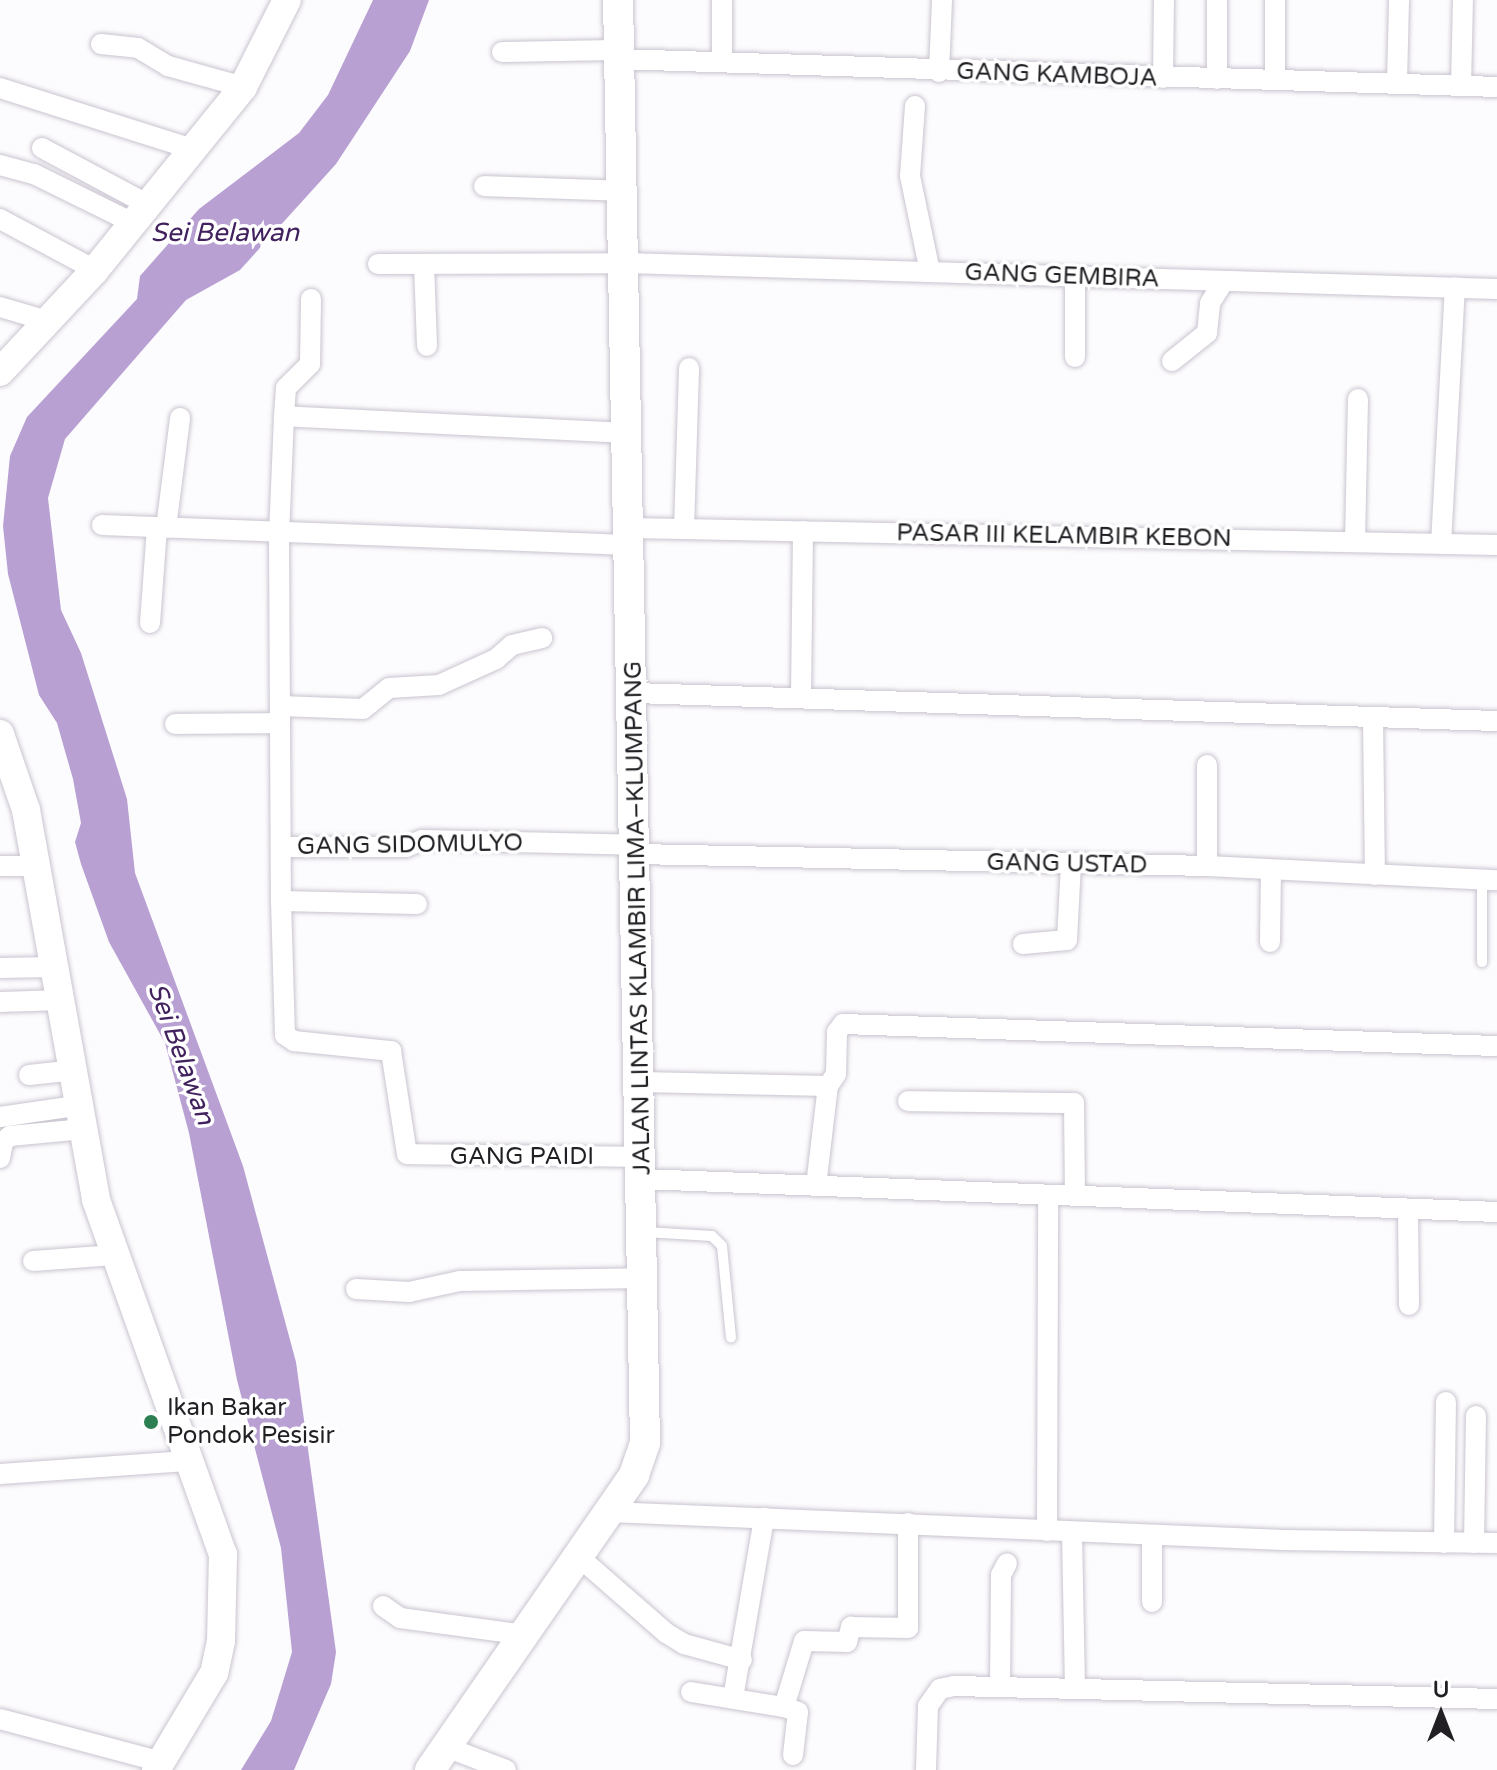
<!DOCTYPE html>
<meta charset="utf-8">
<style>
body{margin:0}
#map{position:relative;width:1497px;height:1770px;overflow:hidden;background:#fcfbfd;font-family:"Varela Round",sans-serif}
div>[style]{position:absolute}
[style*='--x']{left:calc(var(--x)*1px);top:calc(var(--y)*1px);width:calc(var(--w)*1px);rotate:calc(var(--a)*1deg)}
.water>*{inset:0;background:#b8a0d3}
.roads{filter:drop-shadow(0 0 2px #cac4d0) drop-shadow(0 0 2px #cac4d0)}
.lane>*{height:10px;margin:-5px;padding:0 5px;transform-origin:5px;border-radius:5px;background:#fff}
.street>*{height:20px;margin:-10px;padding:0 10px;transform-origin:10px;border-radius:10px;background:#fff}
.secondary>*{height:28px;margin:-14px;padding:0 14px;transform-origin:14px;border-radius:14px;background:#fff}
.primary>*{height:30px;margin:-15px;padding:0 15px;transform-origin:15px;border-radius:15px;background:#fff}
.dots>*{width:22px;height:22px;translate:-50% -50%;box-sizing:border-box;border:4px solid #fff;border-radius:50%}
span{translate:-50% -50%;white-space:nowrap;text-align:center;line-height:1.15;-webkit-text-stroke:7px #fff;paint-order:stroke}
.street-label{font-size:24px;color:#211f23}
.poi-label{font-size:24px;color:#211f23}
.left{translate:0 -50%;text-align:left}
.water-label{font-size:26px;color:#41215e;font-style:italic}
.north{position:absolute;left:1401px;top:1674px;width:80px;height:80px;-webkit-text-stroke:6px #fff;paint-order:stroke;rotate:0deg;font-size:22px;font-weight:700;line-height:32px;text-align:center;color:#211f23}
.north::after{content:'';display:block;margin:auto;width:28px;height:36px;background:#211f23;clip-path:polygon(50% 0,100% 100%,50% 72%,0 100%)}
</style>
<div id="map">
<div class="water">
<div style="clip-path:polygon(373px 0,429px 0,410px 51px,336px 164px,240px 270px,186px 300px,65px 439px,48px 498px,61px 610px,81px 653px,127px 799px,135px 873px,243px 1166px,296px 1362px,336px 1652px,331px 1684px,294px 1770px,241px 1770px,271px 1721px,292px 1652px,281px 1548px,237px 1380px,189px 1133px,165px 1043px,109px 942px,81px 864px,75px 842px,81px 823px,73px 779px,57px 723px,39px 695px,8px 574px,3px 526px,10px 456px,27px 417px,137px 299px,140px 276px,199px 209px,299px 133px,328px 95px)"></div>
</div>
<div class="roads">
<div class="lane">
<div style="--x:1482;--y:880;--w:82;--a:90"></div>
<div style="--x:645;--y:1232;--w:67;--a:3.4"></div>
<div style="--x:712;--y:1236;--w:14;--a:45"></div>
<div style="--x:722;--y:1246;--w:92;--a:84.4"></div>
</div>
<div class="street">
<div style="--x:1275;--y:0;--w:80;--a:90"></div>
<div style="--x:101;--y:44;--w:37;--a:6"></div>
<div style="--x:138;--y:48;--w:35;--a:31"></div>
<div style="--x:168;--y:66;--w:78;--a:15.6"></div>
<div style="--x:502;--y:52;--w:115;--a:-1"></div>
<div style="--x:617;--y:59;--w:880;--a:1.82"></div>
<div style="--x:722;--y:61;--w:61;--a:-90"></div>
<div style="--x:939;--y:72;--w:72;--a:-87.6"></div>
<div style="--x:1163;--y:78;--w:78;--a:-89.3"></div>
<div style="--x:1217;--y:79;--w:79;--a:-90"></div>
<div style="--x:1397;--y:83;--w:83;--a:-88.6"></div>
<div style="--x:1461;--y:86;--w:86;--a:-88.7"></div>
<div style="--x:0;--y:88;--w:198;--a:17.6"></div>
<div style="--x:915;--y:106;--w:70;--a:94.1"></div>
<div style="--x:910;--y:176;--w:98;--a:78.2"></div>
<div style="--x:42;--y:148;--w:117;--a:28.1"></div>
<div style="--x:0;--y:165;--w:35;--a:15"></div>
<div style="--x:34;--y:174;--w:108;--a:26.3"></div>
<div style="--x:484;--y:186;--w:141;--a:2"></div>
<div style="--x:0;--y:219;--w:108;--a:28.2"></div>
<div style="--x:378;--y:264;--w:248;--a:-0.2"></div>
<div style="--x:626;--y:263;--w:871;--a:1.71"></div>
<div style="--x:424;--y:264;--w:82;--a:87.9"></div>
<div style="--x:0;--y:307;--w:50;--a:16.3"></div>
<div style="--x:1075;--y:357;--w:81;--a:-90"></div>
<div style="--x:1172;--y:361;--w:45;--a:-38.7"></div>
<div style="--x:1207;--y:333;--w:30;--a:-84"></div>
<div style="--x:1210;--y:303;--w:26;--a:-58"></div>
<div style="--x:284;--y:416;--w:28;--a:-86"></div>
<div style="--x:286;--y:388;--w:34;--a:-45"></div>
<div style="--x:310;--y:364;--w:65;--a:-89.1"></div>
<div style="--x:628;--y:433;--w:344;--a:-177.2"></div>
<div style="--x:284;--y:416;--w:118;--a:92.4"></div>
<div style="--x:279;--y:534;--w:367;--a:89.7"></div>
<div style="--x:281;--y:901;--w:134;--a:88.3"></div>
<div style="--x:285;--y:1035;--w:11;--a:34"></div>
<div style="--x:294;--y:1041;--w:98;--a:5.9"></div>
<div style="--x:391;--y:1051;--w:104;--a:81.2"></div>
<div style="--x:407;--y:1154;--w:234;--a:0.7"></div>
<div style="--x:102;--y:525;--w:529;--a:2.17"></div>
<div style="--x:166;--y:528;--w:111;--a:-82.7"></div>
<div style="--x:631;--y:528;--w:866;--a:1.12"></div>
<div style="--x:684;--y:529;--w:161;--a:-88.2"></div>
<div style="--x:1355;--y:542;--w:143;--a:-88.8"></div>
<div style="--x:1441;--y:544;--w:257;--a:-86.9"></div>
<div style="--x:150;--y:623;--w:95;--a:-85.8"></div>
<div style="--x:634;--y:693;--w:863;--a:1.86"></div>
<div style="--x:801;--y:695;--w:164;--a:-89.3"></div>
<div style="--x:280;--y:706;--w:83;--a:2.1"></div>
<div style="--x:363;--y:709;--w:33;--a:-39"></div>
<div style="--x:389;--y:688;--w:50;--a:-3.4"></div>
<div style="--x:439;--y:685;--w:63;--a:-24.5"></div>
<div style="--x:496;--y:659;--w:21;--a:-41"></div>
<div style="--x:512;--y:645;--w:31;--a:-13"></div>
<div style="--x:1373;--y:717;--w:158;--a:89.3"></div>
<div style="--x:175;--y:724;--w:105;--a:-0.5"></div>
<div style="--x:281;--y:847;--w:125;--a:0"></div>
<div style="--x:406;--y:847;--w:17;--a:-24"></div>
<div style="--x:422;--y:840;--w:214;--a:1.3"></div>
<div style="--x:636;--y:854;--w:571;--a:1.2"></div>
<div style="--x:1207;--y:866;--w:290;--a:2.8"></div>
<div style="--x:0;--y:866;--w:38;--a:0"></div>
<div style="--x:1207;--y:866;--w:101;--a:-90"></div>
<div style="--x:281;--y:901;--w:136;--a:1.3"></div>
<div style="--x:1270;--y:942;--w:72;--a:-89.2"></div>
<div style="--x:1023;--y:944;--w:44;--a:-5.2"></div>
<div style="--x:1067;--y:940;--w:76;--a:-87"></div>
<div style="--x:0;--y:968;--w:54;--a:-1.1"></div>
<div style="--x:0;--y:1002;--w:62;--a:-1.8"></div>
<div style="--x:29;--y:1075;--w:47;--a:-6.1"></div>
<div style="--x:640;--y:1082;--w:188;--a:1.2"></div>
<div style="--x:828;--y:1086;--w:14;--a:-56"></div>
<div style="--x:836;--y:1074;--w:42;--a:-88.6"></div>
<div style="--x:837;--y:1032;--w:10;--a:-53"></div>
<div style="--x:843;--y:1024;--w:654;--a:1.93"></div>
<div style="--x:908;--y:1101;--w:166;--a:0.7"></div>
<div style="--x:1074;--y:1103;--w:93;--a:89.4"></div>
<div style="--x:0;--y:1117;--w:82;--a:-8.4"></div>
<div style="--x:0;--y:1158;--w:16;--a:-79"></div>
<div style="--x:3;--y:1142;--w:9;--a:-41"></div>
<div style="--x:10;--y:1136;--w:74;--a:-5.4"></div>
<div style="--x:642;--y:1179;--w:856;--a:2.21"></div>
<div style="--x:816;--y:1186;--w:101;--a:-83.2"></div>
<div style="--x:1408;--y:1209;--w:96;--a:89.4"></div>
<div style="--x:33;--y:1261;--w:82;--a:-4.2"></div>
<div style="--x:356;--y:1289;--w:53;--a:3.2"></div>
<div style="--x:409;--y:1292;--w:52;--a:-12.2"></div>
<div style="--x:460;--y:1281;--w:183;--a:-0.9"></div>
<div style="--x:0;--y:1474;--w:188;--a:-4"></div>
<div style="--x:609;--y:1512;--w:675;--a:2.38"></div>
<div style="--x:1283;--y:1540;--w:214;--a:0.8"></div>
<div style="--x:1047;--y:1531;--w:336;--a:-89.8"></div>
<div style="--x:1072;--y:1533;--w:155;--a:88.9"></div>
<div style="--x:1152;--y:1536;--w:66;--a:90"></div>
<div style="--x:1444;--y:1543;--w:141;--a:-89.2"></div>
<div style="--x:1474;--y:1543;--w:127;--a:-89.1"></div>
<div style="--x:579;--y:1557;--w:116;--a:41.1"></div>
<div style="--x:666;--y:1633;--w:21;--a:31"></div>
<div style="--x:684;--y:1644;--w:60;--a:15.4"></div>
<div style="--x:383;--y:1606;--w:21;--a:35"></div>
<div style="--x:400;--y:1618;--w:126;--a:7.7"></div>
<div style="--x:1000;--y:1687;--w:112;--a:-89.5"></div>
<div style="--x:1001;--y:1575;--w:13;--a:-63"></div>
<div style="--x:691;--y:1692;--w:94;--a:9.2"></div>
<div style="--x:733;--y:1698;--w:183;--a:-80.2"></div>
<div style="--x:0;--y:1719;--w:168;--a:14.9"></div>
<div style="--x:446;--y:1747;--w:64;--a:21"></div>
<div style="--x:793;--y:1755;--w:43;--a:-83.4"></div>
<div style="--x:798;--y:1712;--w:15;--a:-160"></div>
<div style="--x:784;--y:1707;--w:69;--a:-73.1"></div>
<div style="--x:804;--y:1641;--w:43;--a:1.3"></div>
<div style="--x:847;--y:1642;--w:16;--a:-75"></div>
<div style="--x:851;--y:1627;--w:57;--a:1"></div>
<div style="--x:908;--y:1628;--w:105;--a:-90"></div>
<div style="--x:926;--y:1770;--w:64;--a:-88.2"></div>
<div style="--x:928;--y:1706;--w:21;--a:-55"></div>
<div style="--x:940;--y:1689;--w:14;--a:-12"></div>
<div style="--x:954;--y:1686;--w:543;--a:1.37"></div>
</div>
<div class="secondary">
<div style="--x:0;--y:372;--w:139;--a:-47"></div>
<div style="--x:95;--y:270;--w:235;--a:-51"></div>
<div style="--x:243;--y:87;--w:97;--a:-63.2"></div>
<div style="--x:0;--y:734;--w:80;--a:71.1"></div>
<div style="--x:26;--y:810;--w:396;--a:79.8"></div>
<div style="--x:96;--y:1200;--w:376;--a:70.3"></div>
<div style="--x:223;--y:1554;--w:87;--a:91.3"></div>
<div style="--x:221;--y:1641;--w:33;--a:102"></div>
<div style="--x:214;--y:1673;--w:113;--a:120.9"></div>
</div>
<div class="primary">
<div style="--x:430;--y:1770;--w:359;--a:-55.3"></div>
<div style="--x:634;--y:1475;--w:34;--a:-71"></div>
<div style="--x:645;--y:1443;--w:1443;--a:-91.07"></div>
</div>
</div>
<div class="dots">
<div style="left:151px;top:1422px;background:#2b7f51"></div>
</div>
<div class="street-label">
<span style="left:1057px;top:75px;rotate:2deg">GANG KAMBOJA</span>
<span style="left:1062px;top:276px;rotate:2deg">GANG GEMBIRA</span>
<span style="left:1064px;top:536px;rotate:1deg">PASAR III KELAMBIR KEBON</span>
<span style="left:410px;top:845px;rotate:-1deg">GANG SIDOMULYO</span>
<span style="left:1067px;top:864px;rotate:1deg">GANG USTAD</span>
<span style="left:638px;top:918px;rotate:-91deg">JALAN LINTAS KLAMBIR LIMA–KLUMPANG</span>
<span style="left:522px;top:1157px">GANG PAIDI</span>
</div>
<div class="poi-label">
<span class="left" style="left:167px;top:1422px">Ikan Bakar<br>Pondok Pesisir</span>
</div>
<div class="water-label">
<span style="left:225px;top:233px">Sei Belawan</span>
<span style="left:181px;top:1054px;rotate:70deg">Sei Belawan</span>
</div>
<div class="north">U</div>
</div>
